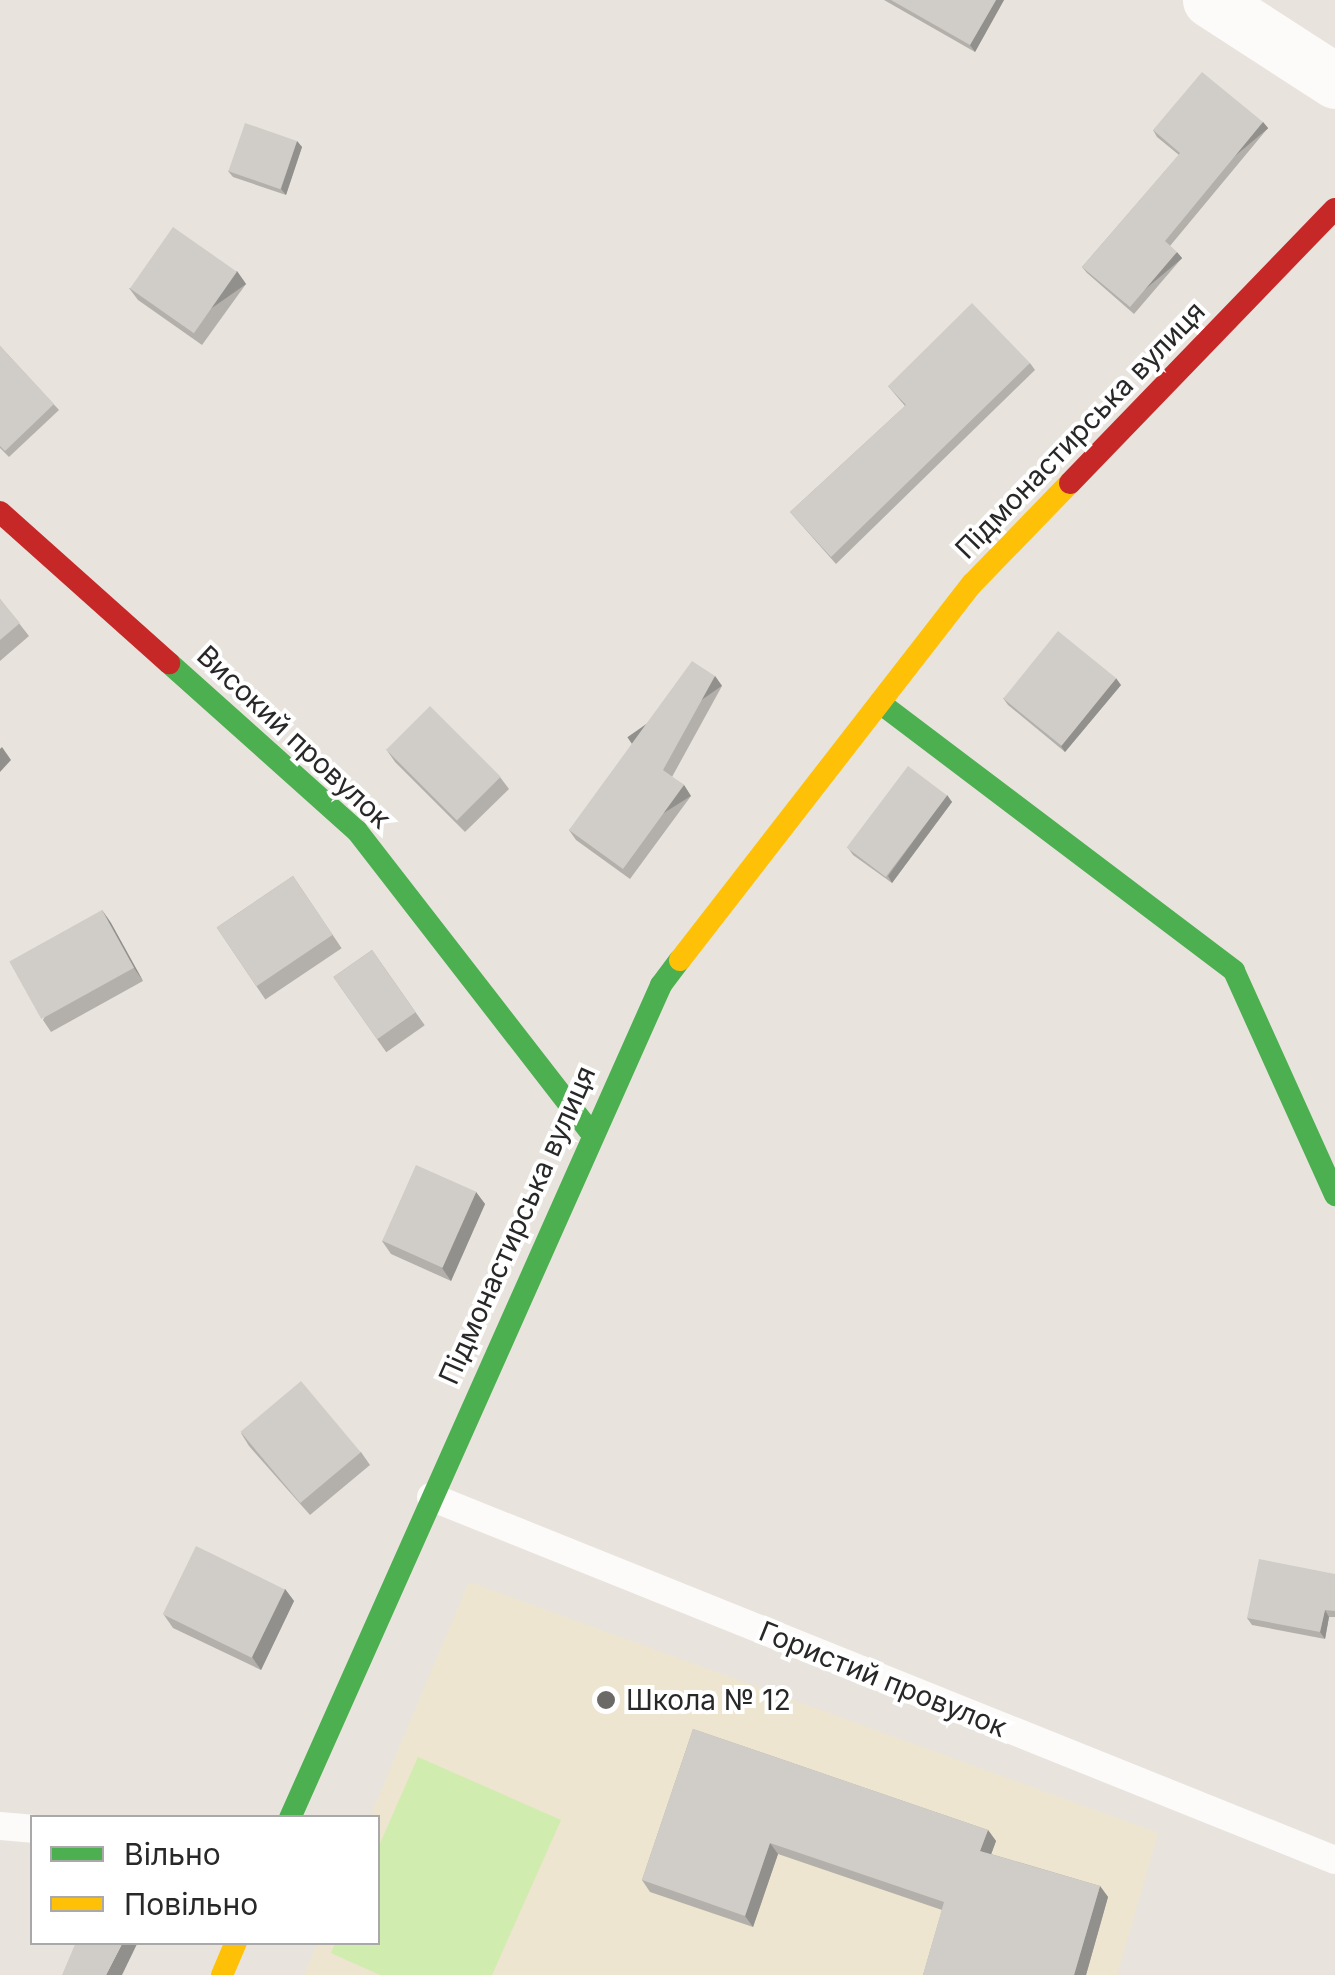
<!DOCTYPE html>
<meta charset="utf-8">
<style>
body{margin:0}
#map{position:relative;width:1335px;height:1975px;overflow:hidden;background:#e8e4dd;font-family:Inter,sans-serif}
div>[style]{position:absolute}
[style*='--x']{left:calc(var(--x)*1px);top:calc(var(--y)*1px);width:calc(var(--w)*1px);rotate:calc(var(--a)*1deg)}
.education>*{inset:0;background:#ede5cf}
.pitch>*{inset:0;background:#d0ecae}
.lane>*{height:28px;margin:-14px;padding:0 14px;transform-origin:14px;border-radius:14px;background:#fcfbfa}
.street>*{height:55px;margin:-27.5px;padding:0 27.5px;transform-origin:27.5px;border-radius:27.5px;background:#fcfbfa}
.fast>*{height:22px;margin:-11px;padding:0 11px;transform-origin:11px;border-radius:11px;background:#4caf50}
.slow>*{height:22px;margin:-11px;padding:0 11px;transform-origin:11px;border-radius:11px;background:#ffc107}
.jam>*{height:22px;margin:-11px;padding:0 11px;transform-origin:11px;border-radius:11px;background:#c62828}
.wall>*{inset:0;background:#b3b0ac;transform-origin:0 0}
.shaded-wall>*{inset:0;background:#92908c;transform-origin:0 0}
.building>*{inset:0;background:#d0cdc8;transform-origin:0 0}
.dots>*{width:28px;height:28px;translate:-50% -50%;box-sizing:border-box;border:5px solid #fff;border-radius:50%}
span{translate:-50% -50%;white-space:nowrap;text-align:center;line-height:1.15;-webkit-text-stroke:8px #fff;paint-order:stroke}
.street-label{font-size:28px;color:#282828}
.poi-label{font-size:28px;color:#282828}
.left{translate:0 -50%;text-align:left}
.legend{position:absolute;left:30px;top:1815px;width:350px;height:130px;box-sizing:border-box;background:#fff;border:2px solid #a9a9a9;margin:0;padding:12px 18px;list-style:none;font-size:30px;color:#282828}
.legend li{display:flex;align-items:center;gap:20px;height:50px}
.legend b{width:50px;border:2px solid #a9a9a9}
</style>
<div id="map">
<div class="education">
<div style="clip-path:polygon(469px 1582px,1158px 1833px,1117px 1975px,304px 1975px,318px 1943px,378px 1942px,378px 1818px,370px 1817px)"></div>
</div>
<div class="pitch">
<div style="clip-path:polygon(418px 1757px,561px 1820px,492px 1975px,380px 1975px,331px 1953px,335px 1943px,378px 1942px,378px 1848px)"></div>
</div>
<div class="lane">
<div style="--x:431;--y:1497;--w:974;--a:21.88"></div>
<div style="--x:0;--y:1826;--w:32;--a:5"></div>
</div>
<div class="street">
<div style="--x:1210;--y:0;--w:149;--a:32.9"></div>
</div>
<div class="fast">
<div style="--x:169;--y:663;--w:252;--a:41.8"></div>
<div style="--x:357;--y:831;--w:378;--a:52.2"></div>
<div style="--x:880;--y:703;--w:444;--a:37.1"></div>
<div style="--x:1234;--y:971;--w:246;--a:65.7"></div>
<div style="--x:290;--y:1818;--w:912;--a:-65.99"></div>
<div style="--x:661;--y:985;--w:31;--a:-53"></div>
</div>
<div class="slow">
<div style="--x:680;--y:960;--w:476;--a:-52.2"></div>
<div style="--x:972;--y:584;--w:141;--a:-45.9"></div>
<div style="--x:222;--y:1975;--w:36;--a:-67"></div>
</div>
<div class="jam">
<div style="--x:1070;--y:483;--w:381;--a:-46"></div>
<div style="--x:0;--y:512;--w:227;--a:41.8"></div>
</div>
<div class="wall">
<div style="clip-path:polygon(884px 0,1004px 0,975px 52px)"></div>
<div style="clip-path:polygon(1263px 122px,1268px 128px,1170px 246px,1182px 258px,1134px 314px,1087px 273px,1082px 267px,1179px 155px,1157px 137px,1153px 130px)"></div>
<div style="clip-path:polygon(297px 141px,302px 147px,286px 195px,233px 177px,228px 171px)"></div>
<div style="clip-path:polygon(246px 284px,202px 345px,138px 300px,129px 288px)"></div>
<div style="clip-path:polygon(0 346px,59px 410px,9px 457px,0 448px)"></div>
<div style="clip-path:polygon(1030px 363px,1035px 370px,836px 564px,790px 512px,905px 406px,888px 386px)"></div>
<div style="clip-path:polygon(0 599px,29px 636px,0 661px)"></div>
<div style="clip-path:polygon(715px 676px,722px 686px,672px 777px,684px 785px,691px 796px,630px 879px,576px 840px,569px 830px)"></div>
<div style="clip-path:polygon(1121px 685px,1065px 752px,1008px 705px,1003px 698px)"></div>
<div style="clip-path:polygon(386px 749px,500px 777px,509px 789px,465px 832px,395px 762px)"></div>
<div style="clip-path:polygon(947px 795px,952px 802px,892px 883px,853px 855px,848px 848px)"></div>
<div style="left:293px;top:876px;width:87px;height:92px;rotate:56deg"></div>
<div style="clip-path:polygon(102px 910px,111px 923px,143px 981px,51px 1032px,43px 1020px)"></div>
<div style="left:372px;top:950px;width:92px;height:47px;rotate:55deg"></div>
<div style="clip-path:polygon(476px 1192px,485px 1204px,451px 1281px,391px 1254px,382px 1241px)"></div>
<div style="clip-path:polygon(241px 1433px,361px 1452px,370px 1465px,310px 1515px,249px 1446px)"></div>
<div style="clip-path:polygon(1335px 1574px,1335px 1617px,1329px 1617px,1325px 1639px,1252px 1625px,1247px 1618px)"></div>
<div style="clip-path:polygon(285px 1589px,294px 1601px,261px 1670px,173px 1628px,164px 1615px)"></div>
<div style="clip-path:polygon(693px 1729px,988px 1830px,996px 1841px,991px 1854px,1100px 1886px,1108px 1897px,1086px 1975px,923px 1975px,942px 1910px,778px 1854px,753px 1927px,650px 1892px,642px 1880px)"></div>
</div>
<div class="shaded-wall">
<div style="clip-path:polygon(996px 0,1004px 0,975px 52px,970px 45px)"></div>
<div style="left:1263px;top:122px;width:8px;height:154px;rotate:50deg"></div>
<div style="clip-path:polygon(297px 141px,302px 147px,286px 195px,281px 189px)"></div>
<div style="left:1177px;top:252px;width:8px;height:72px;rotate:50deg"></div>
<div style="left:237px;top:271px;width:16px;height:75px;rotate:55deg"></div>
<div style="left:715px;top:676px;width:12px;height:107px;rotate:55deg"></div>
<div style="clip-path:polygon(1116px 678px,1121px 685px,1065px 752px,1061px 746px)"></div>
<div style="clip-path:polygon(2px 747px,11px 760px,0 772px,0 749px)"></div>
<div style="left:684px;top:785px;width:13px;height:104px;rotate:58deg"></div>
<div style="clip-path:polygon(947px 795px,952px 802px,892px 883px,888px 876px)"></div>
<div style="clip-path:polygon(102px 910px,111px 923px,143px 981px,134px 968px)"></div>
<div style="clip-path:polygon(476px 1192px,485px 1204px,451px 1281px,442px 1268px)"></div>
<div style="clip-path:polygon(285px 1589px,294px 1601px,261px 1670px,252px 1657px)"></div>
<div style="clip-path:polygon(1325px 1610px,1329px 1617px,1325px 1639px,1320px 1632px)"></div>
<div style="clip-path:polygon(988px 1830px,996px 1841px,988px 1863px,980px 1851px)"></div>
<div style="clip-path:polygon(770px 1843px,778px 1854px,753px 1927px,745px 1916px)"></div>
<div style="clip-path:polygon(1100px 1886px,1108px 1897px,1086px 1975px,1074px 1975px)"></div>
<div style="clip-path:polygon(123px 1942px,138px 1942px,122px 1975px,106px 1975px)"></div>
</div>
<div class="building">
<div style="clip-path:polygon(891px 0,996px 0,970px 45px)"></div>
<div style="clip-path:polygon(1202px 72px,1263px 122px,1165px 241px,1177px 252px,1130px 307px,1082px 267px,1180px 153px,1153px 130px)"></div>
<div style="left:245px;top:123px;width:55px;height:51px;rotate:19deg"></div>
<div style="left:173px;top:227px;width:78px;height:75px;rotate:35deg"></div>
<div style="clip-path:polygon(972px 303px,1030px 363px,831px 557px,790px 512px,906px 405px,888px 386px)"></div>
<div style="clip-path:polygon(0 346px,54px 404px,5px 451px,0 446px)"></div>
<div style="clip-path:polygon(0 599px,20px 623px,0 640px)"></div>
<div style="left:1058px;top:631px;width:75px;height:87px;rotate:39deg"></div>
<div style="clip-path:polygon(692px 661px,715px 676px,663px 770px,684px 785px,623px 869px,569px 830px)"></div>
<div style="left:430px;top:706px;width:100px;height:62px;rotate:45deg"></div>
<div style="left:908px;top:766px;width:49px;height:102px;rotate:37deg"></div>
<div style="left:293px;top:876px;width:71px;height:92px;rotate:56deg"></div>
<div style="left:102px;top:910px;width:66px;height:106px;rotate:61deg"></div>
<div style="left:372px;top:950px;width:76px;height:47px;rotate:55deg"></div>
<div style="left:416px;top:1165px;width:66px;height:83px;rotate:24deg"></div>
<div style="left:301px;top:1381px;width:93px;height:79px;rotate:50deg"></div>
<div style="left:196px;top:1546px;width:99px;height:76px;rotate:26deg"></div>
<div style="clip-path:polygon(1259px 1559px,1335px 1574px,1335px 1611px,1325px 1610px,1320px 1632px,1247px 1618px)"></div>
<div style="clip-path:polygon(693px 1729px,988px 1830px,980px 1851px,1100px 1886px,1074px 1975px,923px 1975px,944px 1902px,770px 1843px,745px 1916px,642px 1880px)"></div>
<div style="clip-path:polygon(76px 1942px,123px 1942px,106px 1975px,62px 1975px)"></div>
</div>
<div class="dots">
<div style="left:606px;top:1700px;background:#6b6a67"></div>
</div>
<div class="street-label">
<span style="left:1080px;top:430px;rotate:-46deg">Підмонастирська вулиця</span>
<span style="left:294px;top:737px;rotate:43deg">Високий провулок</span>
<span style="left:517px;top:1225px;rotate:-66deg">Підмонастирська вулиця</span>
<span style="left:883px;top:1679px;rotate:22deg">Гористий провулок</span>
</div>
<div class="poi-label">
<span class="left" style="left:626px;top:1700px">Школа № 12</span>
</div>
<ul class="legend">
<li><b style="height:12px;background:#4caf50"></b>Вільно</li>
<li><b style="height:12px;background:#ffc107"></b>Повільно</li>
</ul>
</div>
